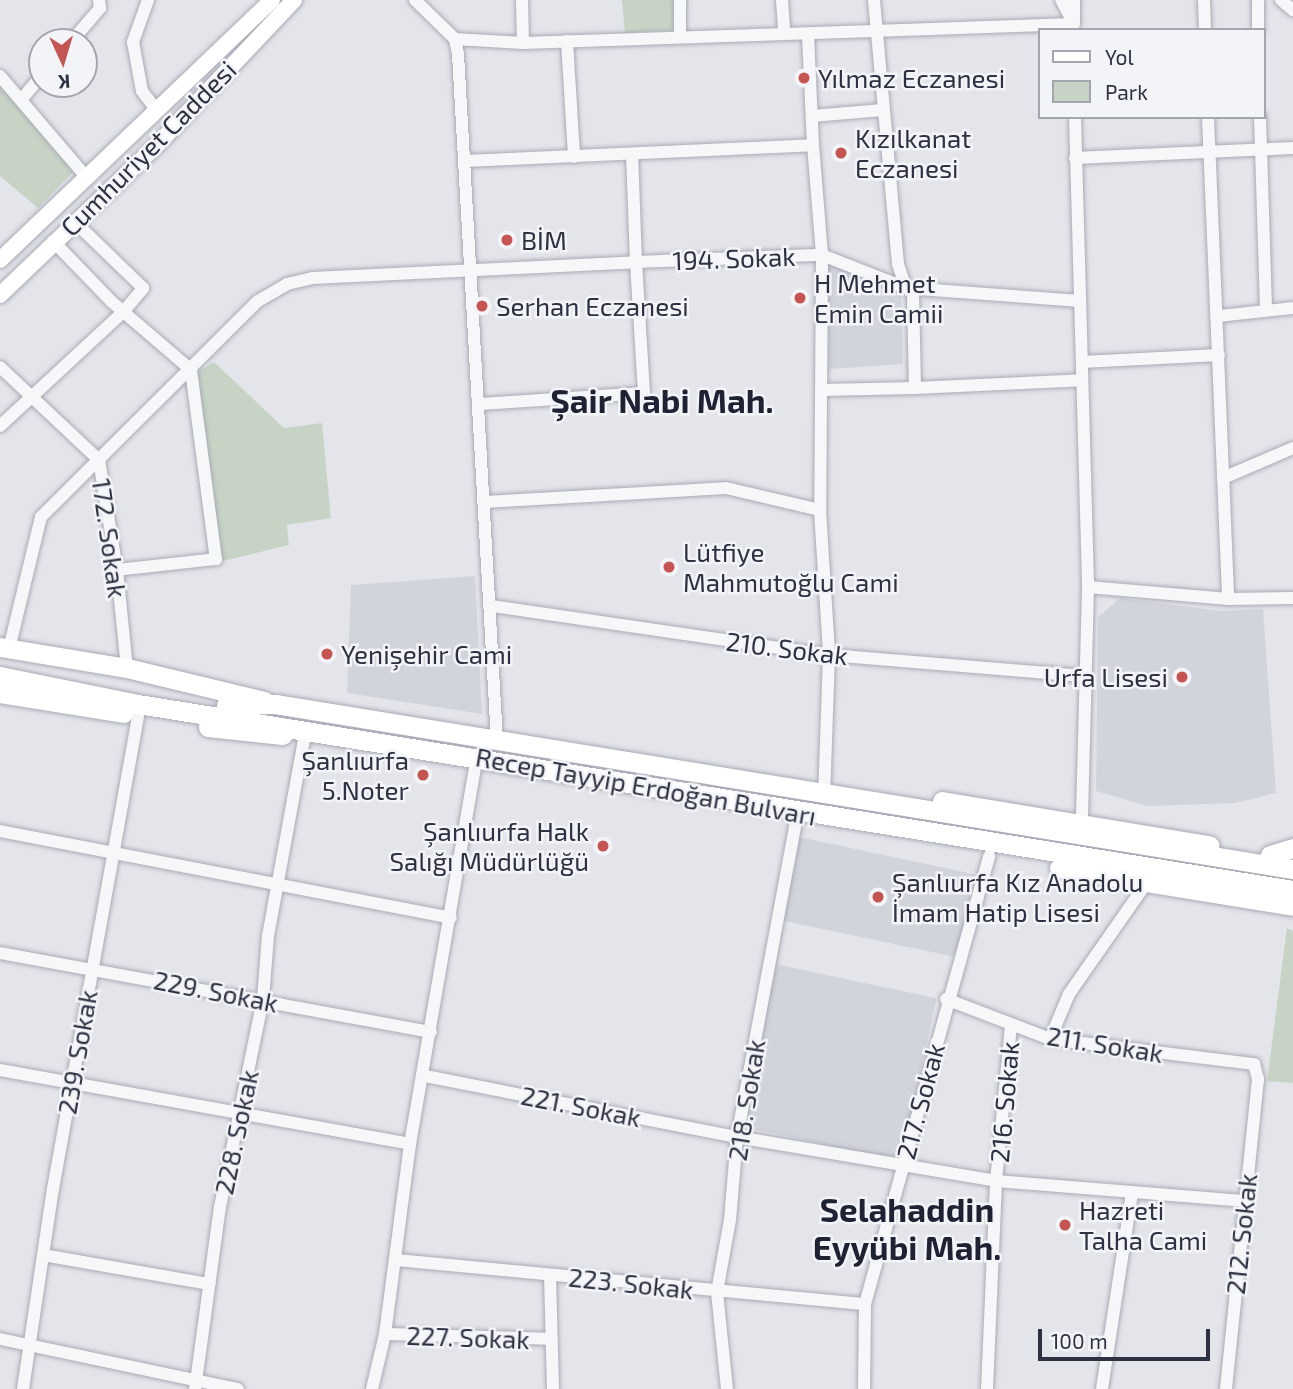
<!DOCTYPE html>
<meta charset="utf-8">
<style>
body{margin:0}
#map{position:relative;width:1293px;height:1389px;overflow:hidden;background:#e4e5eb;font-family:"Exo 2",sans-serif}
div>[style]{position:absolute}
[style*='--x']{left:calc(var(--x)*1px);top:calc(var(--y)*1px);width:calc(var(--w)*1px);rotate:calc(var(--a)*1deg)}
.built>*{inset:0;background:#d2d4dc;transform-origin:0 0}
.green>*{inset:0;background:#c7d4c5}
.roads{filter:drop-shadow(0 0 2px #a9abb5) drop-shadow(0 0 2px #a9abb5)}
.minor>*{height:12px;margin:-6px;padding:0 6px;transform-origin:6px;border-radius:6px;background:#f6f7f9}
.major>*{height:16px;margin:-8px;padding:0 8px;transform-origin:8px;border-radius:8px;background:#fff}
.highway>*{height:19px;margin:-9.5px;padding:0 9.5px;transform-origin:9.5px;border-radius:9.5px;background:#fff}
.dots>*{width:19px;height:19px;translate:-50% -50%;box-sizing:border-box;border:4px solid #f3f4f8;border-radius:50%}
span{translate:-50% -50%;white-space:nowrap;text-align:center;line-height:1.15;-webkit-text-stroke:5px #f3f4f8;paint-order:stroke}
.poi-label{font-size:26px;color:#2d3142}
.left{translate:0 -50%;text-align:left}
.right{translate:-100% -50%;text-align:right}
.street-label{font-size:26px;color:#2d3142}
.district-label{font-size:33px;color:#1e2233;font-weight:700}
.legend{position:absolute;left:1038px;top:28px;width:228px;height:91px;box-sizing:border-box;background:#f3f4f8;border:2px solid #a4a6af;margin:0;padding:9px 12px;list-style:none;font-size:21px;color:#2d3142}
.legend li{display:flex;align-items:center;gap:14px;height:35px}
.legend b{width:35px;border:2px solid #a4a6af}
.north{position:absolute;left:28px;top:28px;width:70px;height:70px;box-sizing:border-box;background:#f3f4f8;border:2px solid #a4a6af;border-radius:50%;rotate:176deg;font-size:19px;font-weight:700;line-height:28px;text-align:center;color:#2d3142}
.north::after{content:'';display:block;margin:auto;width:24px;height:32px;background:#c55553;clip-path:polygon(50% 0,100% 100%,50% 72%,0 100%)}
.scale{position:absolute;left:1038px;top:1329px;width:172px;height:32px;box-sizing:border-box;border:4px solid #2d3142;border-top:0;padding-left:9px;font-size:21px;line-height:24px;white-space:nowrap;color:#2d3142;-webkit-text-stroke:5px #f3f4f8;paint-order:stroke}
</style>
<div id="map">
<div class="built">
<div style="clip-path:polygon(835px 263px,901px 292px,903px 364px,829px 369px,828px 265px)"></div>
<div style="clip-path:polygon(475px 576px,482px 714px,347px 693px,351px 585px)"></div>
<div style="clip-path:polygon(1120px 598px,1221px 611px,1263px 609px,1276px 793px,1235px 803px,1148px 806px,1096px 791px,1098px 617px)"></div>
<div style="left:799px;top:837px;width:179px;height:85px;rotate:12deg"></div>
<div style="left:775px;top:964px;width:165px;height:166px;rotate:12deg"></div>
</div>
<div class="green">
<div style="clip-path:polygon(622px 0,675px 0,673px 30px,625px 33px)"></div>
<div style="clip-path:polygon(0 82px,75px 170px,38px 208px,0 176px)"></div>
<div style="clip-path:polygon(214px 362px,284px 428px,322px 423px,331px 518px,287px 525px,289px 545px,219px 562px,194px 374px)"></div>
<div style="clip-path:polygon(1287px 928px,1293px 931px,1293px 1083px,1267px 1081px)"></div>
</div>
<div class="roads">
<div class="minor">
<div style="--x:148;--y:0;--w:45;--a:109.7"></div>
<div style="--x:133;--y:42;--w:50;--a:79.6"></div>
<div style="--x:142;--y:91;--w:25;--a:53"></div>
<div style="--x:415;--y:0;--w:56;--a:44.3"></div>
<div style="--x:455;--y:39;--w:15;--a:79"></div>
<div style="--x:458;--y:54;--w:688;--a:86.75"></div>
<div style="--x:522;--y:0;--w:43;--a:88.7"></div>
<div style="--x:680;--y:0;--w:36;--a:90"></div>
<div style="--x:782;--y:0;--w:31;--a:86"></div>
<div style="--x:874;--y:0;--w:265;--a:84.8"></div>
<div style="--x:898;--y:264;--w:25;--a:72"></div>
<div style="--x:1204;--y:0;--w:30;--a:88"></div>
<div style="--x:1281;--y:0;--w:16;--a:40"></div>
<div style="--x:1074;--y:22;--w:22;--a:-90"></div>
<div style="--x:1258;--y:30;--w:30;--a:-90"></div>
<div style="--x:455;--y:39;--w:68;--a:3.4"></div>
<div style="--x:523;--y:43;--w:551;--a:-1.97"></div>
<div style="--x:1074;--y:24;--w:27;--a:-118"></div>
<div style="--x:567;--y:41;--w:116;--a:86.5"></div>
<div style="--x:71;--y:42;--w:45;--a:-49.5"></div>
<div style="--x:100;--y:8;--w:8;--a:-97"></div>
<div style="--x:0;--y:76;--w:134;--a:49.5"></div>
<div style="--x:21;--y:100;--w:33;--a:-50"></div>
<div style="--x:812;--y:116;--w:71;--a:-4.8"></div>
<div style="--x:1075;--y:117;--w:470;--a:88.4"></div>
<div style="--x:1088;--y:587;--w:237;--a:91.5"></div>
<div style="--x:1208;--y:117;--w:482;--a:87.6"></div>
<div style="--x:1260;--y:117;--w:193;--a:88.2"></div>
<div style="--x:813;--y:145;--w:110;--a:85.3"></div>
<div style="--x:822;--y:255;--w:255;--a:90.4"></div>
<div style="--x:820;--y:510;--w:145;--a:86.4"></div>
<div style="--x:829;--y:655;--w:140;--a:92"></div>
<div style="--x:1075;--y:158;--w:218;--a:-2.6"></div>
<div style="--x:465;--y:161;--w:348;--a:-2.6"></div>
<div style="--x:813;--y:145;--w:111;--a:-92.6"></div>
<div style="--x:53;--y:241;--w:85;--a:46"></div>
<div style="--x:112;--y:302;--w:104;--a:40.7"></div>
<div style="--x:191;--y:370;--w:191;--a:82.5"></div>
<div style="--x:216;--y:559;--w:100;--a:173.7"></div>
<div style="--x:1219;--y:316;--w:74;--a:-6.2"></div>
<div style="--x:1082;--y:362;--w:137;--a:-2.9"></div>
<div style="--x:0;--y:367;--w:136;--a:43.2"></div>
<div style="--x:99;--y:460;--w:111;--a:80.7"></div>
<div style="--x:117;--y:570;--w:99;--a:84.2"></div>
<div style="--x:915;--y:388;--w:167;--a:-2.7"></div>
<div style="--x:821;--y:390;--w:94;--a:-1.2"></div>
<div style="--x:915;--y:388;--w:99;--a:-91.2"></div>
<div style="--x:479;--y:404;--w:165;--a:-3.8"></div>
<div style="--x:644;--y:393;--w:131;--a:-93.5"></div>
<div style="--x:636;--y:262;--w:186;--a:-2.2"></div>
<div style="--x:822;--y:255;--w:90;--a:21.4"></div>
<div style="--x:906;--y:288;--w:171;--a:4.3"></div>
<div style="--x:0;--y:426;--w:169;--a:-42.8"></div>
<div style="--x:124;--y:311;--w:30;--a:-50"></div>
<div style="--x:143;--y:288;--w:95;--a:-135.9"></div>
<div style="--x:1223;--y:478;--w:76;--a:-23.2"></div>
<div style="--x:485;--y:502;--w:241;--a:-3.3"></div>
<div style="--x:726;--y:488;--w:97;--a:13.2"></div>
<div style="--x:1088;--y:587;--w:141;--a:4.9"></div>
<div style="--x:1228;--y:599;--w:65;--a:-0.9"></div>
<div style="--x:492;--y:606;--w:341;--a:8.3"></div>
<div style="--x:829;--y:655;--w:256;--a:4.7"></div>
<div style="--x:9;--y:649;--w:136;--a:-76.4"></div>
<div style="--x:41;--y:517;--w:306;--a:-44.9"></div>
<div style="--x:258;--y:301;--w:34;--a:-30"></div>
<div style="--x:287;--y:284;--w:27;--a:-13"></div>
<div style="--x:313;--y:278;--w:323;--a:-2.8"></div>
<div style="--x:636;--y:262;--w:108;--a:-92.1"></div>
<div style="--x:0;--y:831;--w:459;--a:10.9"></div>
<div style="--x:0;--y:953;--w:438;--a:10.4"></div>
<div style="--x:946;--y:999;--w:111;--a:21"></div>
<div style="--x:1050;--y:1039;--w:206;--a:7"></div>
<div style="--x:1254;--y:1064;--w:16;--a:75"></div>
<div style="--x:1258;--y:1079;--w:312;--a:95.9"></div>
<div style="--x:1050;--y:1039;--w:49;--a:-67.1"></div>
<div style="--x:1069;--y:994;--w:136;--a:-55.1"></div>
<div style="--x:0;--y:1070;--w:417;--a:10.2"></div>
<div style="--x:425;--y:1076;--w:318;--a:11.1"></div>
<div style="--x:737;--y:1137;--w:263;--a:9.6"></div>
<div style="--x:996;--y:1181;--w:248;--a:4.6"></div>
<div style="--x:43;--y:1255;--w:169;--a:9.9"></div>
<div style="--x:397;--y:1260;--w:470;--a:5.4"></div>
<div style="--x:550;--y:1275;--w:114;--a:88.5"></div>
<div style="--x:385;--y:1334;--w:165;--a:1.7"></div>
<div style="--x:0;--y:1339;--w:243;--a:11.9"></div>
<div style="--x:23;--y:1389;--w:202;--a:-81.5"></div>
<div style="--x:53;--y:1189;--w:482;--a:-79.8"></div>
<div style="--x:195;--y:1389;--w:184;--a:-82.2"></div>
<div style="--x:220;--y:1207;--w:212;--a:-78.3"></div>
<div style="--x:263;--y:999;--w:63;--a:-85.5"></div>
<div style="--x:268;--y:936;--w:211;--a:-79.6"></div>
<div style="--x:372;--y:1389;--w:57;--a:-76.7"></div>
<div style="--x:385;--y:1334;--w:192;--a:-82.5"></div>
<div style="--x:410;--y:1144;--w:393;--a:-80.2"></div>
<div style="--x:727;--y:1389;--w:98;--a:-95.9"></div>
<div style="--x:717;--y:1292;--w:73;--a:-79.8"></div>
<div style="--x:730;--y:1220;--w:83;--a:-85.2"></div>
<div style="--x:737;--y:1137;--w:331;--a:-79.4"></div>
<div style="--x:864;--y:1389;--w:85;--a:-89.3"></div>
<div style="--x:865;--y:1304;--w:465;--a:-74.5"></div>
<div style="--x:987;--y:1389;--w:208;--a:-87.5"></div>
<div style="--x:996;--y:1181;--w:157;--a:-84.5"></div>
<div style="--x:1102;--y:1389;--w:197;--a:-81.3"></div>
</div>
<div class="major">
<div style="--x:0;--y:260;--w:376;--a:-43.7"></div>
<div style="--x:0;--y:295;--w:216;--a:-43.7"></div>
<div style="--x:156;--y:146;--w:201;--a:-46.6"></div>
</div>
<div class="highway">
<div style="--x:0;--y:647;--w:129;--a:9.4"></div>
<div style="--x:127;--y:668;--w:141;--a:13.5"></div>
<div style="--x:0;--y:676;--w:141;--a:11.5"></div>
<div style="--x:138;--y:704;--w:1170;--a:9.15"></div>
<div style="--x:0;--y:693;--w:125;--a:9.2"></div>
<div style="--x:226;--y:705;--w:49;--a:-1.2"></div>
<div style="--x:275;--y:704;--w:1031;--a:9.21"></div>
<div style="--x:208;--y:727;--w:75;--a:6.1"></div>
<div style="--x:942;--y:801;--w:271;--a:9.4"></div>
<div style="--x:1270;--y:855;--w:24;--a:-17"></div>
<div style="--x:1059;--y:868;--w:237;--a:9.2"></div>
</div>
</div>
<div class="dots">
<div style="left:804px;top:78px;background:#c55553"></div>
<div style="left:841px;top:153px;background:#c55553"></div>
<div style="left:507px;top:240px;background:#c55553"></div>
<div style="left:800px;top:298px;background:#c55553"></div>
<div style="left:482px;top:306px;background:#c55553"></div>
<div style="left:669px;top:567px;background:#c55553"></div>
<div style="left:327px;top:654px;background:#c55553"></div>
<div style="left:1182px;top:677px;background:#c55553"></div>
<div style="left:423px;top:775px;background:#c55553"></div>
<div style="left:603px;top:846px;background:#c55553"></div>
<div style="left:878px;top:897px;background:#c55553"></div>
<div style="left:1065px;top:1225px;background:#c55553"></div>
</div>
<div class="poi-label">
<span class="left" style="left:818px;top:78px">Yılmaz Eczanesi</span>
<span class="left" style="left:855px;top:153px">Kızılkanat<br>Eczanesi</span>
<span class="left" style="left:521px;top:240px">BİM</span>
<span class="left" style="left:814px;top:298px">H Mehmet<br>Emin Camii</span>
<span class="left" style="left:496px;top:306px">Serhan Eczanesi</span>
<span class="left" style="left:683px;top:567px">Lütfiye<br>Mahmutoğlu Cami</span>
<span class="left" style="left:341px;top:654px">Yenişehir Cami</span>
<span class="right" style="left:1168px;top:677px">Urfa Lisesi</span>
<span class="right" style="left:409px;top:775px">Şanlıurfa<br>5.Noter</span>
<span class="right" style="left:589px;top:846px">Şanlıurfa Halk<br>Salığı Müdürlüğü</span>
<span class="left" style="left:892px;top:897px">Şanlıurfa Kız Anadolu<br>İmam Hatip Lisesi</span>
<span class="left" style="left:1079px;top:1225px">Hazreti<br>Talha Cami</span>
</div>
<div class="street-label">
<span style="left:148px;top:148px;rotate:-45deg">Cumhuriyet Caddesi</span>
<span style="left:734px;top:258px;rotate:-2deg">194. Sokak</span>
<span style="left:110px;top:538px;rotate:82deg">172. Sokak</span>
<span style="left:787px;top:648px;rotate:7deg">210. Sokak</span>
<span style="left:646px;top:786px;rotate:10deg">Recep Tayyip Erdoğan Bulvarı</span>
<span style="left:216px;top:991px;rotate:11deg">229. Sokak</span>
<span style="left:1105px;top:1044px;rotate:9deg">211. Sokak</span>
<span style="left:77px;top:1052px;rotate:-80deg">239. Sokak</span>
<span style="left:746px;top:1100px;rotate:-81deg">218. Sokak</span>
<span style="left:920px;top:1101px;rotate:-75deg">217. Sokak</span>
<span style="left:1004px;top:1102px;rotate:-85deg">216. Sokak</span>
<span style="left:581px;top:1106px;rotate:11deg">221. Sokak</span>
<span style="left:236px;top:1132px;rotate:-78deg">228. Sokak</span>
<span style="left:1241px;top:1234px;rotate:-84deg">212. Sokak</span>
<span style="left:631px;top:1283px;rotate:6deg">223. Sokak</span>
<span style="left:468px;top:1337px;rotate:2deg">227. Sokak</span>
</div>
<div class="district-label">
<span style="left:662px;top:401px">Şair Nabi Mah.</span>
<span style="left:907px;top:1229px">Selahaddin<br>Eyyübi Mah.</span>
</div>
<ul class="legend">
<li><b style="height:9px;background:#fff"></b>Yol</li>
<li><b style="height:19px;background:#c7d4c5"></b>Park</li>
</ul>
<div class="north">K</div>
<div class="scale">100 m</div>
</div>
